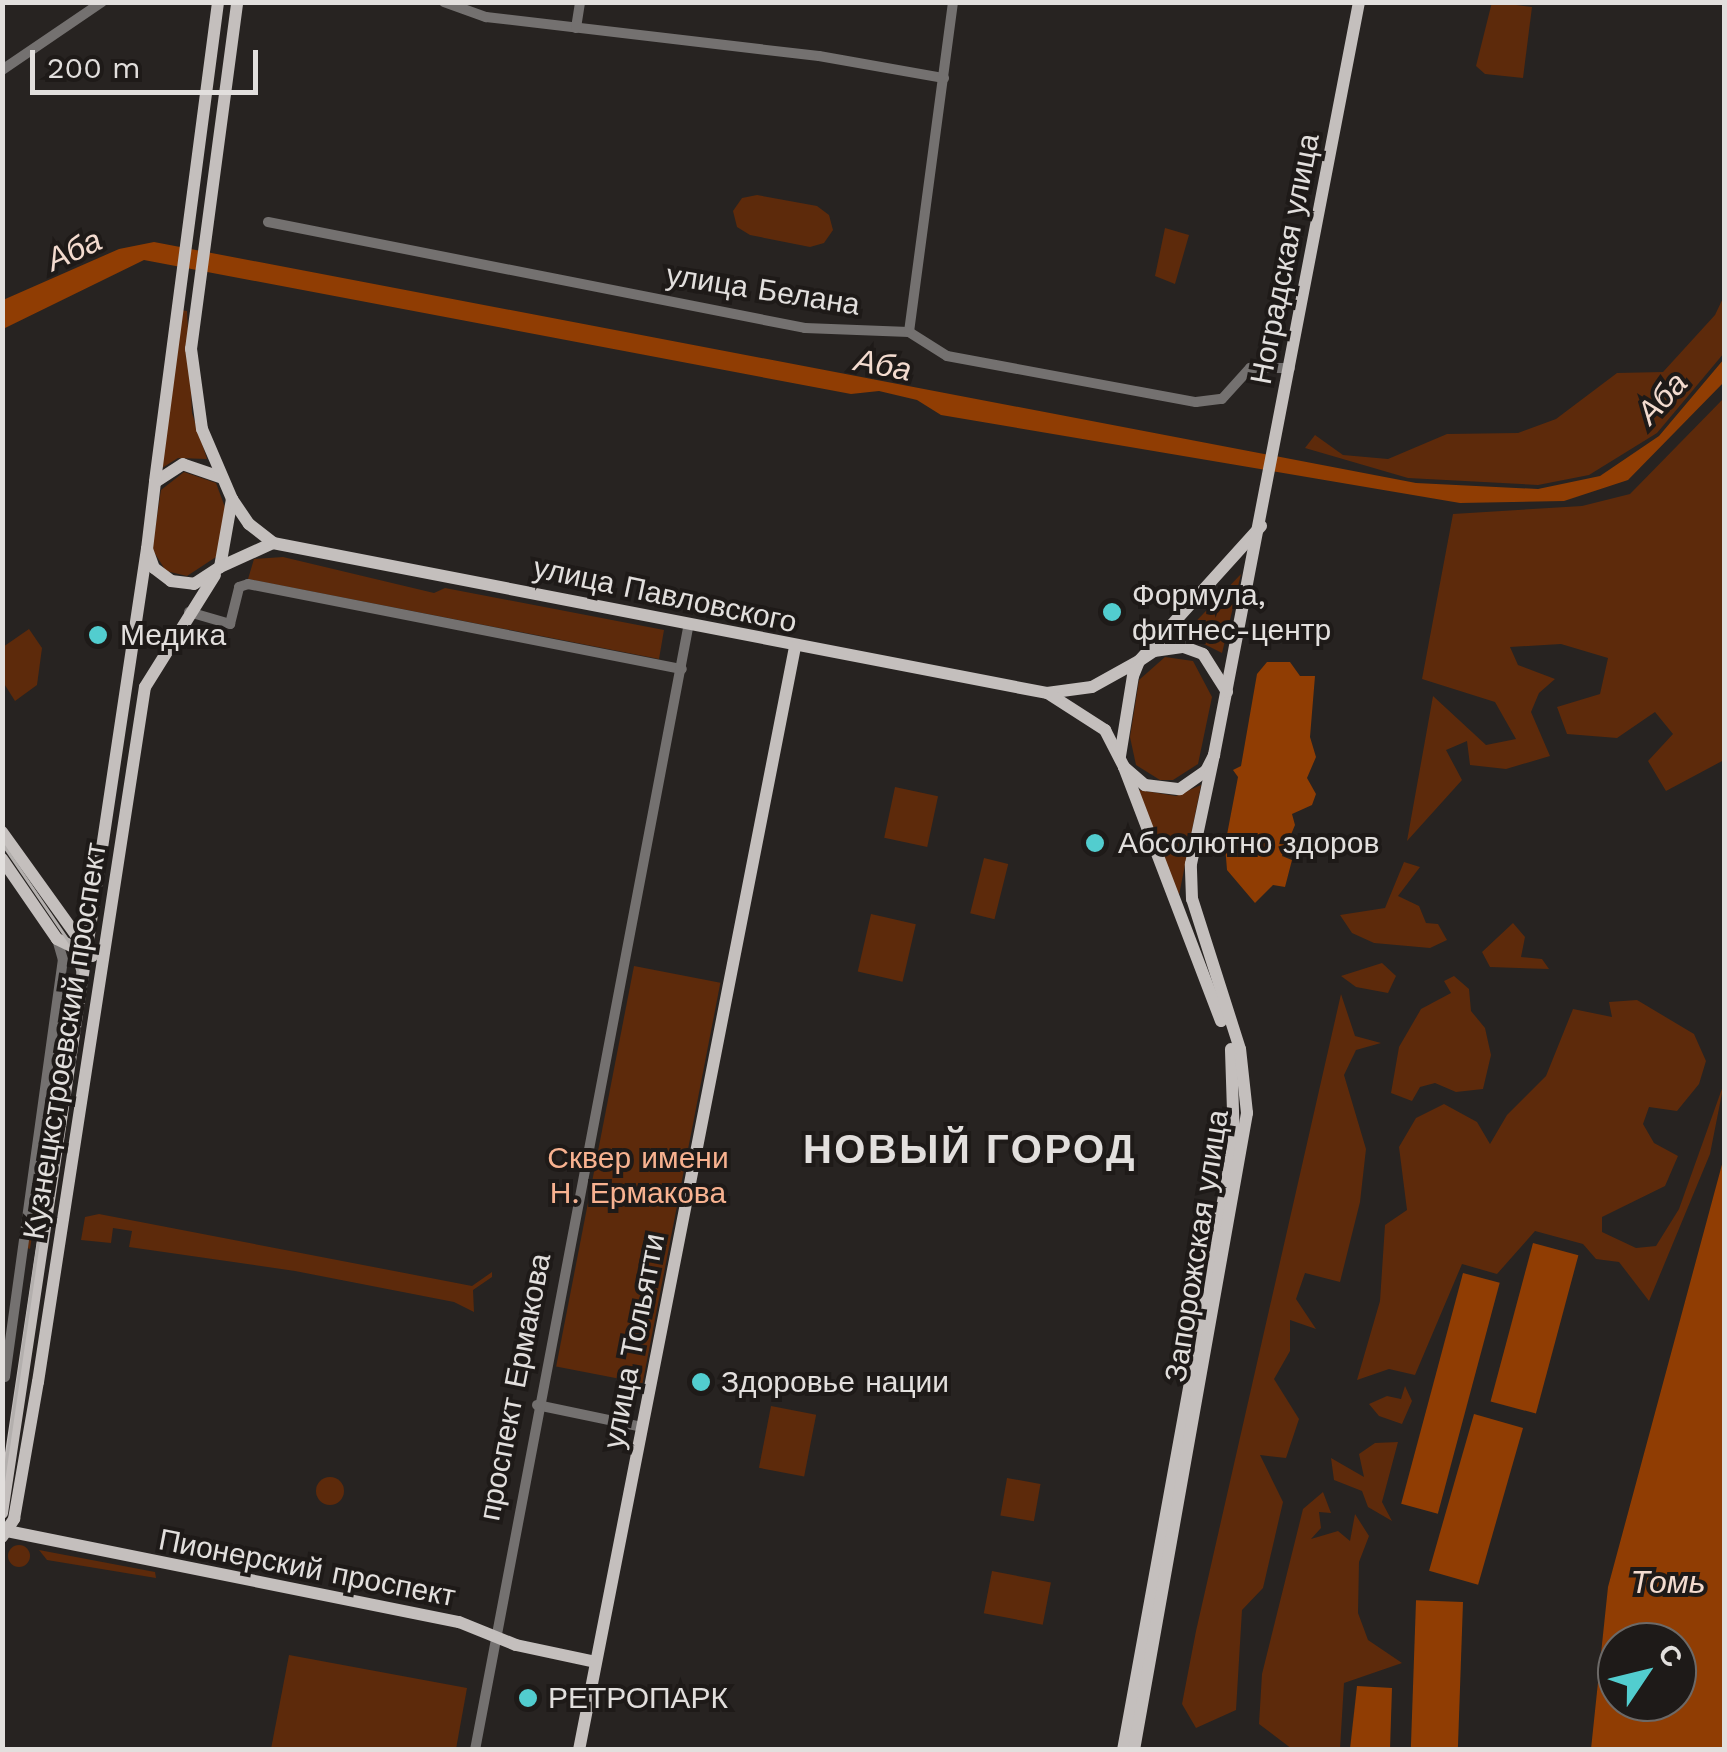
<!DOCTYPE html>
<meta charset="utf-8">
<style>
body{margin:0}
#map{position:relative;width:1727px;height:1752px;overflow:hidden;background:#272321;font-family:"Work Sans",sans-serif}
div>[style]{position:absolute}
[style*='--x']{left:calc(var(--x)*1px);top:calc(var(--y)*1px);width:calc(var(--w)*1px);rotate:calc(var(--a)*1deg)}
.green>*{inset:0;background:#5d2a0b;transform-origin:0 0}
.round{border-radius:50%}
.water>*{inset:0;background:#903d03;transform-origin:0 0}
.minor>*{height:10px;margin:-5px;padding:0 5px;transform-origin:5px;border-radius:5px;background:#747170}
.major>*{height:12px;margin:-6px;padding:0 6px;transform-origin:6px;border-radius:6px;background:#c4bfbd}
.tram>*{height:2.5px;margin:-1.25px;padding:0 1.25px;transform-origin:1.25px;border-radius:1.25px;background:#b3afad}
.dots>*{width:28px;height:28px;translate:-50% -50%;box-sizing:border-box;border:5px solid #1e1a18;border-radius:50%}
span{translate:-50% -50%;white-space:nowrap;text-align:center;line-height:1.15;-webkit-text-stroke:8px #1e1a18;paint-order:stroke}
.street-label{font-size:30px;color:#e2dfdd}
.poi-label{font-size:30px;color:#e2dfdd}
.left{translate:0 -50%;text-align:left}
.park-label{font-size:30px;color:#f8b290}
.water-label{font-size:32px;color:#f3dbcf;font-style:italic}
.district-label{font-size:40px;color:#e2dfdd;font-weight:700;letter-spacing:2.5px}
.frame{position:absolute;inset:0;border:5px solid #e2dfdd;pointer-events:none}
.north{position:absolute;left:1597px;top:1622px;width:100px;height:100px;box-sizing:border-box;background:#1e1a18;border:2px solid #6c6967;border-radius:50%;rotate:55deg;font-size:28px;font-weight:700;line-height:40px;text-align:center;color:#e2dfdd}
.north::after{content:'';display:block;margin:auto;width:35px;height:45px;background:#52cdcf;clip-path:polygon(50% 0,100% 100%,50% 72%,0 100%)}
.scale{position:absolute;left:30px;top:50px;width:228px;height:45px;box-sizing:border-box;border:5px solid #e2dfdd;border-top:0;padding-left:12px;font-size:30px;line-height:35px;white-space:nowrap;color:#e2dfdd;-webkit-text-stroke:8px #1e1a18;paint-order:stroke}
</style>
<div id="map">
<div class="green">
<div style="clip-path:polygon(1492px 2px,1532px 7px,1523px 78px,1485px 74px,1476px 66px)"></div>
<div style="clip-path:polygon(757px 195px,817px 206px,829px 215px,833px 230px,824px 243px,810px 247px,750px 235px,737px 227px,733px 211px,742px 198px)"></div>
<div style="clip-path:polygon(1165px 228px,1189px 235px,1175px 284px,1155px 276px)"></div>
<div style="clip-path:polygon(1724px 296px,1724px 353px,1657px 433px,1589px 475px,1538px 485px,1408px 478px,1305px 448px,1315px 435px,1343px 455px,1388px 459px,1447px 434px,1518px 433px,1556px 419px,1617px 373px,1663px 372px,1715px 315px)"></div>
<div style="clip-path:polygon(181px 310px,187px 311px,192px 413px,207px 459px,178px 458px,162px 468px)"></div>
<div style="clip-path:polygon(1724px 398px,1724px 760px,1666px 791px,1648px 761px,1673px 734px,1655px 712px,1617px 738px,1567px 734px,1557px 707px,1600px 694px,1608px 658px,1561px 644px,1510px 647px,1518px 665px,1555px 679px,1539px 693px,1531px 712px,1550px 756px,1506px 769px,1470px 765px,1467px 741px,1446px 750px,1462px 780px,1407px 841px,1433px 696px,1486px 745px,1516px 739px,1495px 702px,1422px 679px,1453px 514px,1582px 506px,1630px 494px)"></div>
<div style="clip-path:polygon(184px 472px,216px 483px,226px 510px,216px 557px,187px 576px,166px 571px,152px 549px,161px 490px)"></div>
<div style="clip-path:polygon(283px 557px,434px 593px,445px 588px,664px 630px,659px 659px,248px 579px,254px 559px)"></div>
<div style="clip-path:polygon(1241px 574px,1222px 653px,1184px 634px)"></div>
<div style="clip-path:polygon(29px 629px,42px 648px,37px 685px,15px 701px,3px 682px,3px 647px)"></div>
<div style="clip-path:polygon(1165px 657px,1193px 661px,1212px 697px,1198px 764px,1173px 780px,1160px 780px,1136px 765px,1130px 737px,1139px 680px)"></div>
<div style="clip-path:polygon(1201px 785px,1178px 900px,1139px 790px,1176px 796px)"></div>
<div style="left:895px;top:787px;width:44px;height:52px;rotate:12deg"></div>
<div style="left:984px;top:858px;width:25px;height:57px;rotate:14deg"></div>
<div style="clip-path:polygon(1404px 862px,1420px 867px,1398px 896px,1419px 906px,1426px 923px,1438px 924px,1447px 940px,1430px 948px,1374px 943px,1352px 933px,1340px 915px,1385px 908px)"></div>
<div style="left:871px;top:914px;width:46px;height:59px;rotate:13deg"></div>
<div style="clip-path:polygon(1513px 923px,1525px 937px,1521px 957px,1542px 959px,1549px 969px,1490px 967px,1482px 952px)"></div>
<div style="clip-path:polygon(1382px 963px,1396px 976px,1388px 993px,1356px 987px,1341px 976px)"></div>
<div style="left:634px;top:966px;width:88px;height:408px;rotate:11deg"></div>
<div style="clip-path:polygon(1454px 976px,1469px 989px,1471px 1011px,1485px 1028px,1491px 1055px,1483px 1089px,1456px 1092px,1435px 1083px,1420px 1087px,1412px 1101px,1391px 1093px,1399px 1047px,1421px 1009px,1451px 993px,1444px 981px)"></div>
<div style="clip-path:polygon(67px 989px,69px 995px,30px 1249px,25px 1247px)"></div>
<div style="clip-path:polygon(1341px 994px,1355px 1036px,1381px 1043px,1356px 1050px,1344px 1075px,1366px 1149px,1360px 1202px,1340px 1282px,1305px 1273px,1296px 1299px,1316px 1329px,1290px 1320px,1290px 1351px,1274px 1379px,1299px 1419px,1286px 1458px,1260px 1455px,1283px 1502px,1263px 1588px,1242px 1610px,1236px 1710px,1196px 1728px,1182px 1704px,1196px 1631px)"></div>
<div style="clip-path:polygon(1637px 1000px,1694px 1034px,1706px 1061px,1699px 1084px,1677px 1111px,1649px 1107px,1643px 1124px,1654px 1143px,1678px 1156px,1665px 1186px,1602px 1217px,1602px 1232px,1636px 1248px,1656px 1246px,1679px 1209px,1724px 1083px,1710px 1154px,1649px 1301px,1619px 1262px,1596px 1259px,1583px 1244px,1535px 1231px,1497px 1274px,1462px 1264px,1415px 1375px,1389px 1369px,1357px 1380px,1380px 1301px,1385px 1225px,1407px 1210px,1399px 1147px,1416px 1118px,1444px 1104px,1477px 1122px,1490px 1144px,1507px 1115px,1546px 1076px,1573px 1009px,1612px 1017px,1609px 1002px)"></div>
<div style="clip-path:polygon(99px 1214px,472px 1286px,492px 1272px,492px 1277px,473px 1290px,474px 1312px,454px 1302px,295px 1271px,129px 1247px,132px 1231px,113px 1228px,111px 1243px,81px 1240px,85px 1217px)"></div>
<div style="clip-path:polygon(1405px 1386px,1412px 1401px,1402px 1424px,1379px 1416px,1369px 1404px,1387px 1396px,1401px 1399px)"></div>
<div style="left:771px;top:1406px;width:46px;height:63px;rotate:11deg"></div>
<div style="clip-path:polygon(1398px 1442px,1382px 1502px,1392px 1521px,1368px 1507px,1362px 1491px,1334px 1480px,1331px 1458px,1364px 1477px,1359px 1454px,1375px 1443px)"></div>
<div class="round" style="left:316px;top:1477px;width:28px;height:28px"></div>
<div style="left:1007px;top:1478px;width:34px;height:38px;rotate:10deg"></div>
<div style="clip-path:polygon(1323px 1492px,1331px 1513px,1319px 1512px,1321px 1528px,1311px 1539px,1338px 1531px,1350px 1541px,1355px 1514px,1369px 1536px,1359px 1562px,1358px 1613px,1368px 1640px,1402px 1663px,1344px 1683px,1340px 1749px,1292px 1749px,1259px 1724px,1262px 1674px,1303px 1509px)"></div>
<div class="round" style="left:8px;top:1545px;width:22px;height:22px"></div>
<div style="clip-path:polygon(39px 1550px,155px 1572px,156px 1578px,47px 1560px)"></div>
<div style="left:992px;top:1571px;width:60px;height:43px;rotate:11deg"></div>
<div style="clip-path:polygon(289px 1655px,467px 1688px,456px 1749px,271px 1749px)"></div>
</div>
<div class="water">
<div style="clip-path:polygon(154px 242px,1416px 483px,1538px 489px,1600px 476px,1659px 436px,1724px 359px,1724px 382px,1628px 480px,1564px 501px,1460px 503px,941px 415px,917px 400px,879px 391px,851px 394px,144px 260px,3px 329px,3px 300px,119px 249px)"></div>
<div style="clip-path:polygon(1267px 662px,1290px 662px,1300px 676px,1315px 676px,1310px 737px,1316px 757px,1307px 778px,1316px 794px,1312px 805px,1292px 814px,1295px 825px,1282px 856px,1292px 860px,1285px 887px,1273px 885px,1255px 903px,1227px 870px,1225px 845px,1238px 777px,1233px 770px,1241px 766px,1257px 674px)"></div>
<div style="clip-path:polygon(evenodd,1724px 1157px,1724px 1749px,1591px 1749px,1608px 1587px,1724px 1157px,1677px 1642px,1677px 1702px,1617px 1702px,1617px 1642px,1677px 1642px)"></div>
<div style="left:1533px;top:1243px;width:47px;height:164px;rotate:15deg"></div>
<div style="left:1463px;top:1273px;width:38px;height:239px;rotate:15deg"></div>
<div style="left:1474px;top:1414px;width:51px;height:163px;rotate:16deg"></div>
<div style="left:1463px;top:1602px;width:147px;height:47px;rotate:92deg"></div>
<div style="clip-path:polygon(1357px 1686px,1392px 1688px,1390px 1749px,1350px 1749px)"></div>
</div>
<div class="minor">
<div style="--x:444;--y:2;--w:45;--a:19.7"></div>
<div style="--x:486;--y:17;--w:335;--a:6.7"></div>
<div style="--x:819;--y:56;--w:127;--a:10"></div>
<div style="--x:576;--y:28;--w:26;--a:-81"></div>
<div style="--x:2;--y:70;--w:121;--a:-34.2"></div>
<div style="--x:268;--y:222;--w:547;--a:11.17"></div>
<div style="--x:805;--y:328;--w:104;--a:2.2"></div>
<div style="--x:909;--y:332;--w:45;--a:32.3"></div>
<div style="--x:947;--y:356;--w:253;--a:10.5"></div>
<div style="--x:1196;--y:402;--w:26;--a:-7"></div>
<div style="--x:1222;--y:399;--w:42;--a:-47.9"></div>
<div style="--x:1250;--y:368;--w:40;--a:0"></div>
<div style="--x:909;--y:332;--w:333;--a:-82.4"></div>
<div style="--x:189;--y:612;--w:43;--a:16.3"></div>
<div style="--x:230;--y:624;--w:38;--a:-76"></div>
<div style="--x:239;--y:587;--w:9;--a:-18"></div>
<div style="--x:248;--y:584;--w:442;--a:11.1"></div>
<div style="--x:5;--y:1377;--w:421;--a:-82.1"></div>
<div style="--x:63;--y:960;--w:22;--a:-106"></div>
<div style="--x:537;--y:1405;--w:107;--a:11.8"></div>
<div style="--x:475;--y:1750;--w:1147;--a:-79.25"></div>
</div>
<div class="major">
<div style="--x:220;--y:477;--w:39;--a:-161"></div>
<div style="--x:183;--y:464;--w:33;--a:147"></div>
<div style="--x:155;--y:482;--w:67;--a:96.8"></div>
<div style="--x:147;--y:549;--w:20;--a:70"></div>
<div style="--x:154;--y:568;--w:21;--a:37"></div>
<div style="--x:171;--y:581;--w:23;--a:7"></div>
<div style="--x:194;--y:584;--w:31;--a:-33"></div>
<div style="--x:220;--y:567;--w:69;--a:-80"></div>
<div style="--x:232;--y:499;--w:76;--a:-113.2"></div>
<div style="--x:202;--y:429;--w:81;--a:-97.8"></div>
<div style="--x:191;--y:349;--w:350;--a:-82.4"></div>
<div style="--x:155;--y:481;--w:483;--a:-82.5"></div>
<div style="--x:232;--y:499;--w:30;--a:56"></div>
<div style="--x:249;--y:524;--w:31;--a:38"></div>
<div style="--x:273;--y:543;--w:788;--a:10.97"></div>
<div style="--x:1047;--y:693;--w:45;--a:-7.6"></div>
<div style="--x:1092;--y:687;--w:54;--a:-29"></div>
<div style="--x:1139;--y:661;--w:182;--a:-47.9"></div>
<div style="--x:220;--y:567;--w:58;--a:-24.4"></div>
<div style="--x:1049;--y:694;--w:67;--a:32.7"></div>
<div style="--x:1105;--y:730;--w:42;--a:62.8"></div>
<div style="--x:1124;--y:767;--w:28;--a:41"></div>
<div style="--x:1145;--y:785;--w:35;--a:7"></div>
<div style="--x:1180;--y:789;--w:32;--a:-35"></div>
<div style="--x:1206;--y:771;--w:18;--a:-63"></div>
<div style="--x:1214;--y:755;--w:767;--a:-79.1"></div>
<div style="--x:1120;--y:756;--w:81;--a:-80.8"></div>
<div style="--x:1133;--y:676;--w:16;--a:-68"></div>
<div style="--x:1139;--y:661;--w:18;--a:-34"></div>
<div style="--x:1154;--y:651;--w:30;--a:-8"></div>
<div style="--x:1184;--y:647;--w:20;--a:20"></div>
<div style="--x:1203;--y:654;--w:45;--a:57.7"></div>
<div style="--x:1124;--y:767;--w:272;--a:69.1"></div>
<div style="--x:2;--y:832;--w:149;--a:54.3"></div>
<div style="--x:2;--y:859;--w:97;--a:55.5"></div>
<div style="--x:57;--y:939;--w:39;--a:26"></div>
<div style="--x:2;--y:1513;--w:975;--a:-81.45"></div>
<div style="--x:7;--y:1531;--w:461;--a:11.4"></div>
<div style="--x:459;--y:1622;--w:61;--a:22"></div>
<div style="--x:516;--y:1645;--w:81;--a:12.1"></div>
<div style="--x:2;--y:1537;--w:22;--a:-56"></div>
<div style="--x:14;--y:1519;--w:139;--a:-80.1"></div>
<div style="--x:38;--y:1382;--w:703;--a:-81.25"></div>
<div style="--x:145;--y:687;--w:132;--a:-58"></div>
<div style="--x:579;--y:1750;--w:1124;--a:-78.92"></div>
<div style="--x:1123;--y:1750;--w:619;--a:-79.67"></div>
<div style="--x:1234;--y:1141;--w:92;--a:-91.9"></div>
<div style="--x:1134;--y:1750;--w:647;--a:-79.94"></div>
<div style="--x:1247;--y:1113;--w:64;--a:-96.2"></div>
<div style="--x:1240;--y:1049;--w:157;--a:-107.7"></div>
<div style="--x:1192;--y:899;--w:35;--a:-92"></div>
<div style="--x:1191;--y:864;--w:111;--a:-78.1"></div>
</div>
<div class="tram">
<div style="--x:2;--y:843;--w:122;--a:55.7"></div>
<div style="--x:71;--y:944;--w:29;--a:76"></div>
<div style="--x:78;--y:972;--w:526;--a:98.32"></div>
</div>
<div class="dots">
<div style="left:1112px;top:612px;background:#52cdcf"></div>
<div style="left:98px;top:635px;background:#52cdcf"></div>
<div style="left:1095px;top:843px;background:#52cdcf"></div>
<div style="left:701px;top:1382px;background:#52cdcf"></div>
<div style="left:528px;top:1698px;background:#52cdcf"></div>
</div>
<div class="street-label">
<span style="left:1285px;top:259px;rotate:-79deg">Ноградская улица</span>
<span style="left:763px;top:290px;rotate:9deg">улица Белана</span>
<span style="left:665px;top:595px;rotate:12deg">улица Павловского</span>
<span style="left:65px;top:1041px;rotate:-81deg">Кузнецкстроевский проспект</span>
<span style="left:1197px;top:1246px;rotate:-81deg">Запорожская улица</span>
<span style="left:634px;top:1341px;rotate:-79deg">улица Тольятти</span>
<span style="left:515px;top:1387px;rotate:-79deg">проспект Ермакова</span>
<span style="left:307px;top:1568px;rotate:11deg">Пионерский проспект</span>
</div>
<div class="poi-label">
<span class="left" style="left:1132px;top:612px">Формула,<br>фитнес-центр</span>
<span class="left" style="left:120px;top:635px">Медика</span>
<span class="left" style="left:1118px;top:843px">Абсолютно здоров</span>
<span class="left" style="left:721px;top:1382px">Здоровье нации</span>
<span class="left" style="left:548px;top:1698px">РЕТРОПАРК</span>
</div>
<div class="park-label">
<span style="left:638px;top:1175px">Сквер имени<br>Н. Ермакова</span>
</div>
<div class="water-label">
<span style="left:74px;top:250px;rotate:-25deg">Аба</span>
<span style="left:883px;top:365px;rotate:11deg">Аба</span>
<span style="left:1662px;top:398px;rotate:-47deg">Аба</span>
<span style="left:1668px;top:1582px">Томь</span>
</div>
<div class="district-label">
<span style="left:970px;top:1150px">НОВЫЙ ГОРОД</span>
</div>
<div class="frame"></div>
<div class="north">С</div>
<div class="scale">200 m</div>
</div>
